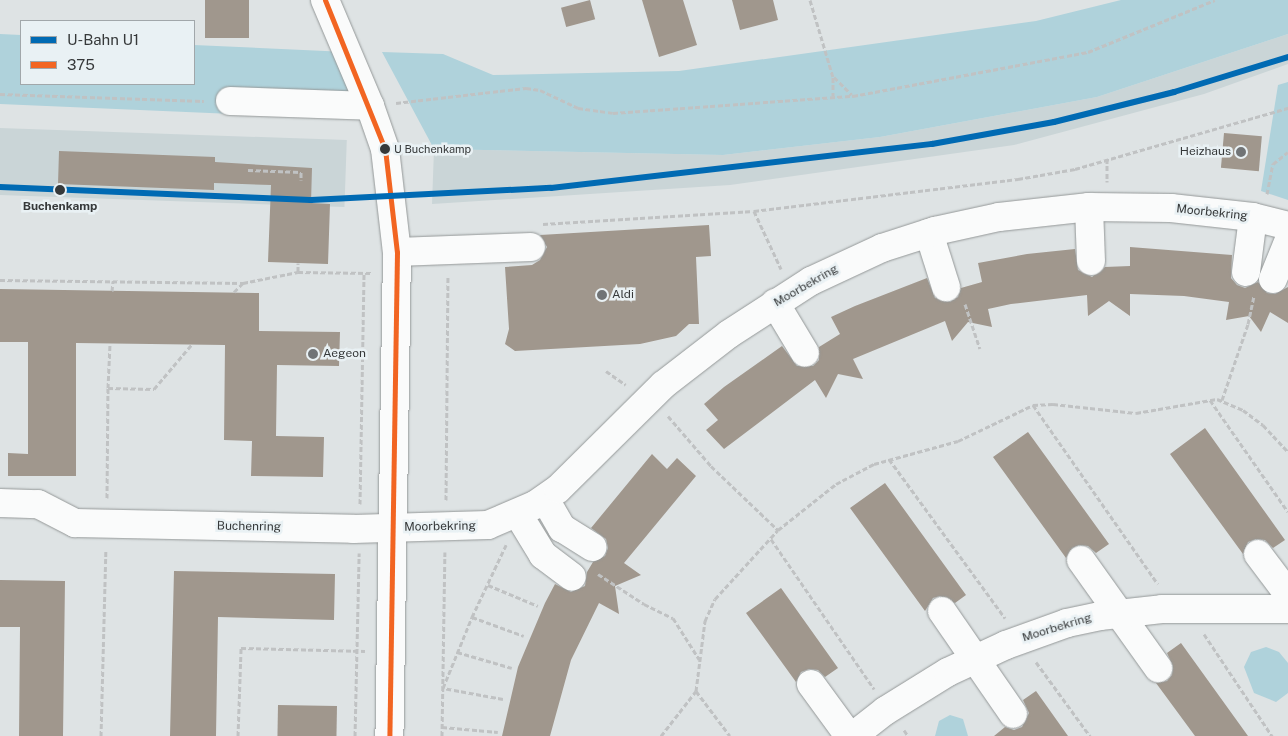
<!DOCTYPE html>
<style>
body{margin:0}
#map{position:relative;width:1288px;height:736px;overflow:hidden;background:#dee3e4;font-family:"Public Sans",sans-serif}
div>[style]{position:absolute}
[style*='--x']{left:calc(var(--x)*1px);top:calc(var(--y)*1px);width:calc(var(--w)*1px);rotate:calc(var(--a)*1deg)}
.built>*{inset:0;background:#cad5d7;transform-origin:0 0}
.green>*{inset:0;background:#afd2db}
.building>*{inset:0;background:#a0978d;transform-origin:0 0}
.path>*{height:3px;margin-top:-1.5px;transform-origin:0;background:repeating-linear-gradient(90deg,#c0c2c3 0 5px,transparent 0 7.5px)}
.roads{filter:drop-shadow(0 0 1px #949898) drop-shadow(0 0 1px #949898)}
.minor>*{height:28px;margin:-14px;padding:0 14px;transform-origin:14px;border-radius:14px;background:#fafbfb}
.bus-1>*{height:5px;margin:-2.5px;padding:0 2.5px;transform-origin:2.5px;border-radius:2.5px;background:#f26522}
.metro-1>*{height:6px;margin:-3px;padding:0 3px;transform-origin:3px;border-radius:3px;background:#006ab3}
.dots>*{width:14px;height:14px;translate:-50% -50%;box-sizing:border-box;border:2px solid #e9f1f4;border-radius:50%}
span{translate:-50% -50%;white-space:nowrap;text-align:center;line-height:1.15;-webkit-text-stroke:5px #e9f1f4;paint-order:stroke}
.bus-label{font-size:11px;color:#36393a}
.left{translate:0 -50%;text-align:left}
.poi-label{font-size:12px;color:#36393a}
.right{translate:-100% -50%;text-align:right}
.stop-label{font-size:12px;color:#36393a;font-weight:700}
.street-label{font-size:12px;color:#36393a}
.legend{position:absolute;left:20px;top:20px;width:175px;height:65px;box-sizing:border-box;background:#e9f1f4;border:1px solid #a1a7aa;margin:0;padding:6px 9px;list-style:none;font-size:15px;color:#36393a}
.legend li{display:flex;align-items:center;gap:10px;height:25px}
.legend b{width:25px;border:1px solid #a1a7aa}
</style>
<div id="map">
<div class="built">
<div style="clip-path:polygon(1288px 34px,1288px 64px,1204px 94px,1014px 145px,730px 185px,432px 204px,434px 149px,723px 155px,880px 137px,1097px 97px)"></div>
<div style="left:0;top:128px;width:347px;height:67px;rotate:2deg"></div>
</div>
<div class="green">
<div style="clip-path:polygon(1121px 0,1288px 0,1288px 34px,1097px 97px,880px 137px,723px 155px,434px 149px,382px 52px,443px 54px,493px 75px,679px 71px,1036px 21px)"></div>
<div style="clip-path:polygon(0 34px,21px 35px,21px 84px,194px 84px,194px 45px,347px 52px,375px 120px,0 104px)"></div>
<div style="clip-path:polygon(1288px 82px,1288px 200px,1261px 191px,1278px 85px)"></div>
<div style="clip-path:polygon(1266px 647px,1279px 652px,1288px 663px,1288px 693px,1276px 702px,1254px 693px,1244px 667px,1251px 652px)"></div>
<div style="clip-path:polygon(950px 715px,963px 719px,968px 736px,935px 736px,939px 721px)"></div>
</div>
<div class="building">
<div style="left:205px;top:0;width:44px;height:38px"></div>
<div style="left:590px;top:0;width:20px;height:30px;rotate:75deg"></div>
<div style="clip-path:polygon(642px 0,683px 0,697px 45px,659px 57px)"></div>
<div style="clip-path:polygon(732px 0,773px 0,778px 20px,740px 30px)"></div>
<div style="left:1224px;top:133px;width:38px;height:35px;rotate:5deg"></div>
<div style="clip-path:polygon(59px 151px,215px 157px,215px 162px,312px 168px,311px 203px,330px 204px,328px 264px,268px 262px,271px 185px,214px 183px,214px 190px,58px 184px)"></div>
<div style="clip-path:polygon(709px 225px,711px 256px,696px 257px,699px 324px,689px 324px,676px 336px,640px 344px,515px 351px,505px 344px,509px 329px,505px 267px,532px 265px,540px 260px,547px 247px,540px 235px)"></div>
<div style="clip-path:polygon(1130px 247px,1232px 255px,1231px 278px,1237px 285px,1245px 288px,1258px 282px,1267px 293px,1275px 294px,1288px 287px,1288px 323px,1270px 312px,1261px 332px,1249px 316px,1226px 320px,1229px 302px,1184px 296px,1130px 294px,1130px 316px,1109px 301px,1088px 316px,1087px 295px,1011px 304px,988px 309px,992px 327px,968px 322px,952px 341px,945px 321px,853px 359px,863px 379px,838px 374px,826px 398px,815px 380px,724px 449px,706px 430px,718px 420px,704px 404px,724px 387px,782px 346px,797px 366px,813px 366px,819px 360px,819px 347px,840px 334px,831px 317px,855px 306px,927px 278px,935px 298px,950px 302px,958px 297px,961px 288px,982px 282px,978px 263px,1027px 254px,1075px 249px,1078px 270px,1092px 277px,1105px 267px,1130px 266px)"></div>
<div style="clip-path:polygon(0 289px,259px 293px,259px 331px,340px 332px,339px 366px,277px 365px,276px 436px,324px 437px,323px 477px,251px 476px,252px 441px,224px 440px,225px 345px,76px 343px,76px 476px,8px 476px,8px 453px,28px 454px,28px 342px,0 342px)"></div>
<div style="clip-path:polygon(1205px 428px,1285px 540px,1273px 548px,1265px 540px,1256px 539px,1248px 542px,1243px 554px,1170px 454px)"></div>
<div style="clip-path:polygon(1028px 432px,1109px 544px,1096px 553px,1088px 546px,1079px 545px,1072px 548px,1066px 558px,993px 457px)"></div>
<div style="clip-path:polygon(652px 454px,667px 469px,677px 458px,696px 476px,624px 563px,641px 575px,615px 586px,619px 614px,599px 603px,571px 660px,550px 736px,502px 736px,518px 667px,545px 603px,555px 584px,571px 592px,585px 586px,587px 572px,593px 562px,605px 556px,608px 548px,606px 539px,591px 528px)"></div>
<div style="clip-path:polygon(885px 483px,966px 595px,955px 603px,940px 596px,933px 598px,925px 611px,850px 508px)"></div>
<div style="clip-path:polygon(174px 571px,335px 574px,334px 620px,218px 617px,216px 736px,170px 736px)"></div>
<div style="clip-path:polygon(0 580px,65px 581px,63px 736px,19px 736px,20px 627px,0 627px)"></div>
<div style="clip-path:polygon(781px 588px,838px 668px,825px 677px,818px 670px,809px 669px,801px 672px,796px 682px,746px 613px)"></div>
<div style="clip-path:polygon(1181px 643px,1248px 736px,1195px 736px,1156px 683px,1167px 681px,1172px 675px,1173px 666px,1167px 653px)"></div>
<div style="clip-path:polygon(1036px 691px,1068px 736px,994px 736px,1005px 727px,1014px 730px,1022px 727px,1029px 713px,1023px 700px)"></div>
<div style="left:278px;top:705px;width:59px;height:31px;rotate:1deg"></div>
</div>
<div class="path">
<div style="--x:810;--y:0;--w:80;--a:73.4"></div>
<div style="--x:833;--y:77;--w:19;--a:90"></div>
<div style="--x:834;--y:77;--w:25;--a:45"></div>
<div style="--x:0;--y:94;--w:204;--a:2"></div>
<div style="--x:396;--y:103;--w:131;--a:-6.6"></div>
<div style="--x:526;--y:88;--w:14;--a:8"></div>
<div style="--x:540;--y:90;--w:42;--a:25.3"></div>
<div style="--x:578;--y:108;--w:35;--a:8"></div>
<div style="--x:613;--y:113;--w:241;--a:-4.1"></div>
<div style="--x:853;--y:96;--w:239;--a:-10.6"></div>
<div style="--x:1088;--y:52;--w:137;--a:-22.3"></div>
<div style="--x:1107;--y:158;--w:24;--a:90"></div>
<div style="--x:248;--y:170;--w:53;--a:2.2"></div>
<div style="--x:301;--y:172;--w:8;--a:90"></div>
<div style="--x:1267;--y:194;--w:31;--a:-79"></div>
<div style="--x:1273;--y:164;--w:19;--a:-39"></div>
<div style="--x:754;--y:211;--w:64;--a:65"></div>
<div style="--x:543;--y:224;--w:211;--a:-3.5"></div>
<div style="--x:754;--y:211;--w:266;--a:-6.9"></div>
<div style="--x:1018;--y:179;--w:58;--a:-10"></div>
<div style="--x:1075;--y:169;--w:222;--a:-16"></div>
<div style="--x:298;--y:272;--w:9;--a:-90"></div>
<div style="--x:0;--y:280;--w:243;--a:0.7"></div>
<div style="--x:112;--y:291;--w:10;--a:-84"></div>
<div style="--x:234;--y:292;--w:13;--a:-45"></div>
<div style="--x:243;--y:283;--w:56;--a:-11.3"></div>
<div style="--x:298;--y:272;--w:73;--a:0.8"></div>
<div style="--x:965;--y:304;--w:47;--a:71.6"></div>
<div style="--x:606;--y:371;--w:24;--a:35"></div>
<div style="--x:108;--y:388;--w:44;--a:-87.4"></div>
<div style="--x:1210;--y:400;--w:136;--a:55.1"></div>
<div style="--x:1222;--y:400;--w:80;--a:-71.1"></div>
<div style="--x:1248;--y:324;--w:29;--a:-78"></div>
<div style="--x:1033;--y:405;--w:218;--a:55.1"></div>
<div style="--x:668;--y:416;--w:66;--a:49.3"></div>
<div style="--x:711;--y:466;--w:93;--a:43.7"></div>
<div style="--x:889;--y:459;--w:197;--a:53.9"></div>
<div style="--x:107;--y:498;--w:110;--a:-89.5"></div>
<div style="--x:108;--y:388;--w:46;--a:1.2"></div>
<div style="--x:154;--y:389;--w:59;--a:-49.8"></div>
<div style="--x:446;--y:500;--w:223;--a:-89.5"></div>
<div style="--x:360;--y:504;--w:231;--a:-89"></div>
<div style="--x:771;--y:539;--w:182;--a:55.5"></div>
<div style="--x:598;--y:574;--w:55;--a:33.1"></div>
<div style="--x:644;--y:604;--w:32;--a:26"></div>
<div style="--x:673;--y:618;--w:49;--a:57.6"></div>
<div style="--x:488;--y:585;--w:54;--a:22.8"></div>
<div style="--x:472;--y:617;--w:55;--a:20.1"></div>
<div style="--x:1204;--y:634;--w:123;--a:56.3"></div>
<div style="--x:457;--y:652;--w:57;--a:16.2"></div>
<div style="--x:1036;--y:662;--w:92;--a:53.9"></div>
<div style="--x:696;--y:691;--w:56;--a:52.9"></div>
<div style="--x:503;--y:699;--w:61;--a:-169.6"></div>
<div style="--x:443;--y:688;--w:77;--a:-67.8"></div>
<div style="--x:472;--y:617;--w:80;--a:-64.7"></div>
<div style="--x:442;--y:727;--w:56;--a:5.1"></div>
<div style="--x:904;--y:730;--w:7;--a:56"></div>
<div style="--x:101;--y:736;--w:187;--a:-88.5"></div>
<div style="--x:238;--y:736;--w:88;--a:-88"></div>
<div style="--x:241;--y:648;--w:124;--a:1.4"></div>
<div style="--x:355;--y:736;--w:183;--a:-88.7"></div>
<div style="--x:442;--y:736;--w:184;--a:-89.1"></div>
<div style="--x:661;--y:736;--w:57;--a:-52.1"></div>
<div style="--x:696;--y:691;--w:71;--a:-82.7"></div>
<div style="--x:705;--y:621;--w:24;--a:-66"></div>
<div style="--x:715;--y:599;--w:93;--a:-47.6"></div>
<div style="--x:778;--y:530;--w:74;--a:-38.4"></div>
<div style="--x:836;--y:484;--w:43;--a:-27.8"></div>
<div style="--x:874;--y:464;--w:87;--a:-15.3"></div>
<div style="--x:958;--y:441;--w:83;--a:-25.6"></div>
<div style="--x:1033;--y:405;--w:20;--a:-3"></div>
<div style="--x:1053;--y:404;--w:83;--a:6.2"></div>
<div style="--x:1136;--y:413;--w:82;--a:-9.8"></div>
<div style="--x:1217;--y:399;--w:28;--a:23"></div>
<div style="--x:1243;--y:410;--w:25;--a:37"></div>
<div style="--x:1263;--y:425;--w:37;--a:47"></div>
</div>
<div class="roads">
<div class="minor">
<div style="--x:325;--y:0;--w:115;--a:67"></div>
<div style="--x:370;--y:106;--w:46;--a:70.8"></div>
<div style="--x:385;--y:149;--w:104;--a:83.4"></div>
<div style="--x:397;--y:252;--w:484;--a:90.9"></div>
<div style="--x:230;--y:101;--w:140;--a:2"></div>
<div style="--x:1089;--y:207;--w:54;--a:87.9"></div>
<div style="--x:929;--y:233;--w:57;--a:72.5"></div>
<div style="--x:397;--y:252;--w:134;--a:-2.1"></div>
<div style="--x:1246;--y:272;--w:55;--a:-82.7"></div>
<div style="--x:1273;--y:279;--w:40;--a:-68"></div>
<div style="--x:775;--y:303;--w:58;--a:59"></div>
<div style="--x:545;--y:499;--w:34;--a:60"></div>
<div style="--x:562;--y:528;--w:36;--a:32"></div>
<div style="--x:0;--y:503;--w:38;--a:2"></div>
<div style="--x:38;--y:504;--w:42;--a:27.2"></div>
<div style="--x:75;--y:523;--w:278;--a:1.2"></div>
<div style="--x:353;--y:529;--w:135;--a:-1.7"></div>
<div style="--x:488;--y:525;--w:51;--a:-23.1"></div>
<div style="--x:535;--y:505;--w:28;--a:-35"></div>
<div style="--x:558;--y:489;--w:148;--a:-44.7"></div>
<div style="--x:663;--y:385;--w:83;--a:-37.7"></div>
<div style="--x:729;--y:334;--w:98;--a:-32.9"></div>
<div style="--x:811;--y:281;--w:78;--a:-24.9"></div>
<div style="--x:882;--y:248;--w:56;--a:-17.8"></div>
<div style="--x:935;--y:231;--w:66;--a:-12.3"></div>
<div style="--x:999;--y:217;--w:91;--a:-6.3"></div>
<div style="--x:1089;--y:207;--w:82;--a:0.7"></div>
<div style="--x:1171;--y:208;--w:82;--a:6.3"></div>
<div style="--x:1253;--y:217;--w:36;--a:14"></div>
<div style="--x:518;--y:514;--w:48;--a:58.6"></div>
<div style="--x:543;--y:555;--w:36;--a:37"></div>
<div style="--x:1258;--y:554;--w:50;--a:53.1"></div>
<div style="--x:1081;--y:560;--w:133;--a:54.5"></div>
<div style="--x:942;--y:611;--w:125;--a:55.4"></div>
<div style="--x:811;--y:684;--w:64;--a:53.8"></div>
<div style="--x:853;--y:736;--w:41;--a:-38"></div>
<div style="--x:885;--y:711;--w:74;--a:-31.8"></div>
<div style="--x:948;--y:672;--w:64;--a:-25"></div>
<div style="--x:1006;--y:645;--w:65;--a:-19.8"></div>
<div style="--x:1067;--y:623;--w:34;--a:-12"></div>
<div style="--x:1100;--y:616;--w:62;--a:-6.4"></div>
<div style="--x:1162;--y:609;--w:126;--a:0"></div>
</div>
</div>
<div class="bus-1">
<div style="--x:325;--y:0;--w:161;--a:68.1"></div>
<div style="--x:385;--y:149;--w:104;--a:83.4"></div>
<div style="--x:397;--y:252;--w:484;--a:90.9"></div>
</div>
<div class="metro-1">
<div style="--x:0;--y:187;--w:311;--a:2.4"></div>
<div style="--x:311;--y:200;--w:240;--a:-2.9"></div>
<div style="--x:551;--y:188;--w:384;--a:-6.6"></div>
<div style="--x:932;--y:144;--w:124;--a:-10.2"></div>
<div style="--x:1054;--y:122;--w:124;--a:-14"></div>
<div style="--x:1174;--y:92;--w:119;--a:-17.1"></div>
</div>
<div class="dots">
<div style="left:385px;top:149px;background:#36393a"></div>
<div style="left:1241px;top:152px;background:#717476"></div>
<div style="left:60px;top:190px;background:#36393a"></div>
<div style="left:602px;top:295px;background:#717476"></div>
<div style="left:313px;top:354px;background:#717476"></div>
</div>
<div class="bus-label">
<span class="left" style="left:394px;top:149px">U Buchenkamp</span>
</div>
<div class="poi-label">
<span class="right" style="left:1231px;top:152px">Heizhaus</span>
<span class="left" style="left:612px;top:295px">Aldi</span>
<span class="left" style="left:323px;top:354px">Aegeon</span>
</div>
<div class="stop-label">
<span style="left:60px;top:207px">Buchenkamp</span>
</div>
<div class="street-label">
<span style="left:1212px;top:213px;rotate:6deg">Moorbekring</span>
<span style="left:806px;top:286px;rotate:-30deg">Moorbekring</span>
<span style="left:249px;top:527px;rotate:1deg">Buchenring</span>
<span style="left:440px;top:527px;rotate:-1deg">Moorbekring</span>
<span style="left:1057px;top:628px;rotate:-17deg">Moorbekring</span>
</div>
<ul class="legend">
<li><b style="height:6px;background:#006ab3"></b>U-Bahn U1</li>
<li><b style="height:6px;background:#f26522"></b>375</li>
</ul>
</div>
